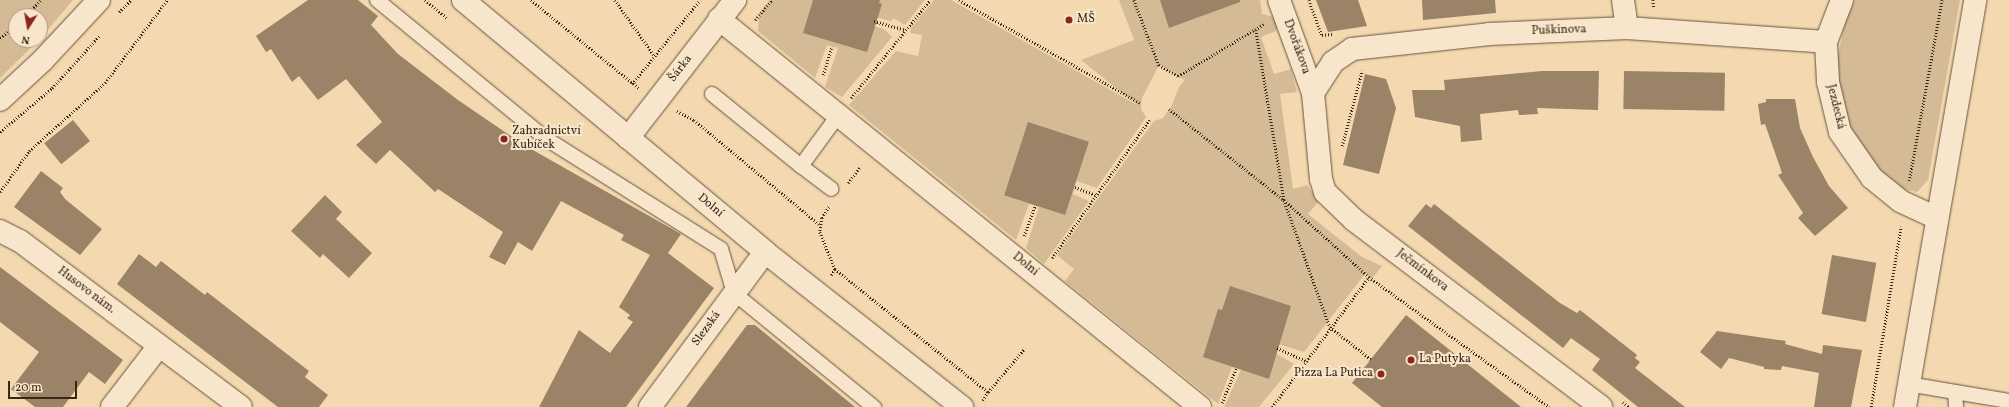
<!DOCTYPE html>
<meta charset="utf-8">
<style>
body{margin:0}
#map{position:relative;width:2009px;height:407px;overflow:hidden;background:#f4d9b0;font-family:Vollkorn,serif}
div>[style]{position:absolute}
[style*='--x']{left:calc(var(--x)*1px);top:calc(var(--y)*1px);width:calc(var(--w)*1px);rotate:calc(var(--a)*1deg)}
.green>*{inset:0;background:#d4bb96}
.building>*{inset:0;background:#9a8366;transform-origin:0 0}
.path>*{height:2.5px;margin-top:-1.25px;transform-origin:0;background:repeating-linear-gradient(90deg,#382616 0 1px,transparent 0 3px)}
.roads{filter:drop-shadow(0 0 1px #67533c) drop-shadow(0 0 1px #67533c)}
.lane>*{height:14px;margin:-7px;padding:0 7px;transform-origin:7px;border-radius:7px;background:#f8e6cc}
.street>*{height:22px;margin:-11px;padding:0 11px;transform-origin:11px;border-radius:11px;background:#f8e6cc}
.secondary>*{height:22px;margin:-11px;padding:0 11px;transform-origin:11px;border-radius:11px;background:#f8e6cc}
.dots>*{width:11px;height:11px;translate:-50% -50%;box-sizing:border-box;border:2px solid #f8e6cc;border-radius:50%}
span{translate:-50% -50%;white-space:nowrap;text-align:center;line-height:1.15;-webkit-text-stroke:4px #f8e6cc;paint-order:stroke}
.poi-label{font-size:12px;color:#382616}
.left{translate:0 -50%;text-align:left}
.right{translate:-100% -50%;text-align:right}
.street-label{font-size:12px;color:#382616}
.north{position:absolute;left:8px;top:8px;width:40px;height:40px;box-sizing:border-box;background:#f8e6cc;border:1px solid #ab9983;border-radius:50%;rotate:191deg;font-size:11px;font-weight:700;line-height:16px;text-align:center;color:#382616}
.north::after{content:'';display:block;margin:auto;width:14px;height:18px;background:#8f2418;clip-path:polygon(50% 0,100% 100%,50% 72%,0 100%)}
.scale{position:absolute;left:8px;top:381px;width:69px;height:18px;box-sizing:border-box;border:2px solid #382616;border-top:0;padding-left:5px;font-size:12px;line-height:14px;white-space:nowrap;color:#382616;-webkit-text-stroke:3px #f8e6cc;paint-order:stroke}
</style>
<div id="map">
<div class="green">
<div style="clip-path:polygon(0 0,73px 0,40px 39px,40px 16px,16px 16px,16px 40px,39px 40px,0 78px)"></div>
<div style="clip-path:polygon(770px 0,925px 0,905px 25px,893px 18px,892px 21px,875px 17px,873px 26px,884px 29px,892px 37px,842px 97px,825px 87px,838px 48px,827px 45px,815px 78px,758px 31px,759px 13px)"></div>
<div style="clip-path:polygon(934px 0,951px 0,1137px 105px,1081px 60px,1134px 40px,1119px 0,1260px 0,1262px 14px,1274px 17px,1278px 27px,1276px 31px,1261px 37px,1274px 74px,1291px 69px,1297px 92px,1280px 94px,1293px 189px,1307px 185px,1319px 201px,1308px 214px,1362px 257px,1382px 266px,1372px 279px,1365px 274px,1304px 352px,1278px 344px,1275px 353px,1294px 364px,1259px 407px,1224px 407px,1241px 370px,1232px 367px,1218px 404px,1065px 281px,1074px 269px,1057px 255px,1154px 121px,1163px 118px,1172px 105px,1179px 87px,1185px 80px,1159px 65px,1142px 98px,1141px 109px,1146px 117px,1097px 188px,1076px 181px,1073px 194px,1089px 201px,1044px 264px,1026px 248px,1039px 207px,1029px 204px,1016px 240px,849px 105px,896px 51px,918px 56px,922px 35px,910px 33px,911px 28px)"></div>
<div style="clip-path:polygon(1855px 0,1960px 0,1928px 180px,1917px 192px,1903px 189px,1877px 168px,1849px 126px,1838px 79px,1837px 62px,1845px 21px)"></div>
</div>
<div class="building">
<div style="clip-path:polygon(308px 0,358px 0,378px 16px,371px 25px,398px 54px,458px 100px,524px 145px,681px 234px,668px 253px,714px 288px,626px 407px,539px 407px,579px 330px,610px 353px,633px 322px,627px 318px,630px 315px,619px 307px,650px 255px,621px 240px,624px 235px,561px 201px,532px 251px,518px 242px,505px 265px,489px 257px,503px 232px,438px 189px,435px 192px,390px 150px,376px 164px,356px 145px,382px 122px,346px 79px,318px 100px,299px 76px,292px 82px,271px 49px,266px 52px,256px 36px)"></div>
<div style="clip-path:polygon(813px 0,880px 0,879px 3px,882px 4px,867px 52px,803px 33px)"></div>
<div style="clip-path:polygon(1160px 0,1240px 0,1240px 2px,1169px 28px)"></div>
<div style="clip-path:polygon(1316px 0,1358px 0,1367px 26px,1328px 32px)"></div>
<div style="clip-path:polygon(1422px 0,1495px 0,1496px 13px,1423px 20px)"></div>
<div style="clip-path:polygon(1542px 71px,1599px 71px,1598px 110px,1537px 108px,1538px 114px,1519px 115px,1518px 110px,1480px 114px,1482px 140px,1461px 142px,1460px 126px,1415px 117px,1412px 90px,1445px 90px,1444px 80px)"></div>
<div style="left:1624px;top:71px;width:101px;height:38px;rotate:1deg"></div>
<div style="clip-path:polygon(1365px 74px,1386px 79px,1396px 108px,1379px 174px,1343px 165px)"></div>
<div style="clip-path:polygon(1766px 99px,1795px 99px,1800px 128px,1813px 157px,1829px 186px,1848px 208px,1815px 236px,1798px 218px,1803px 213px,1778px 175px,1782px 173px,1765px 124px,1761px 125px,1758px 104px,1766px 102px)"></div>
<div style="left:73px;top:120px;width:27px;height:37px;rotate:51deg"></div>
<div style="left:1028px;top:122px;width:64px;height:77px;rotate:18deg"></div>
<div style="clip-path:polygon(41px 171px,63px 188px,60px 192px,65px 199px,102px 229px,80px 255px,14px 207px)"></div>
<div style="clip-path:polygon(325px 195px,342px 212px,336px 219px,372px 253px,349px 278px,323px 254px,320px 258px,291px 231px)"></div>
<div style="clip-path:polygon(1426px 204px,1431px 208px,1434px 204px,1560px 303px,1577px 313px,1580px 310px,1637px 355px,1635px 358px,1640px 362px,1635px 368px,1685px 407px,1638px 407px,1592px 370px,1600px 359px,1571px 338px,1563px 348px,1408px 226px)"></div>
<div style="clip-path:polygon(139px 254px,156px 267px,161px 261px,205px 295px,207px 292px,309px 371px,305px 377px,328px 395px,319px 407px,278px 407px,117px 284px)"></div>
<div style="left:1832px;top:255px;width:45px;height:60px;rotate:10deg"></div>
<div style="clip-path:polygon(0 267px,123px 360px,105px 384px,89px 372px,63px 407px,35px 407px,11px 389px,39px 352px,0 322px)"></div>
<div style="clip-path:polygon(1230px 286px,1291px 306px,1269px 379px,1203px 357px,1218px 309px,1222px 310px)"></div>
<div style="clip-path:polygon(1406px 315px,1521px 407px,1382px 407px,1352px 383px)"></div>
<div style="clip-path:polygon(747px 325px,755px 325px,855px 407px,686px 407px)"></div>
<div style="clip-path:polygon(1717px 331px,1786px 341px,1785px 344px,1822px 354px,1823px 345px,1862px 350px,1851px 407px,1814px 407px,1819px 373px,1782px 366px,1781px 370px,1764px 369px,1764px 367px,1729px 358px,1721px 369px,1700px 352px)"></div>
</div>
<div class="path">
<div style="--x:425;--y:0;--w:28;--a:39"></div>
<div style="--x:531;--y:0;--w:139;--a:39.2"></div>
<div style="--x:615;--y:0;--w:67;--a:54.7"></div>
<div style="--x:959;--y:0;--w:208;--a:29.6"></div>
<div style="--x:1134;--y:0;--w:70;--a:69"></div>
<div style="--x:1159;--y:65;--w:22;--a:30"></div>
<div style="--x:1178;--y:76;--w:100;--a:-31.2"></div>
<div style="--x:1309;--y:0;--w:37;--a:70"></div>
<div style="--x:1322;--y:35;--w:10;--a:-6"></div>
<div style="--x:1653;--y:0;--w:8;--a:83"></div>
<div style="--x:119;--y:12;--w:17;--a:-45"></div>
<div style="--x:25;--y:16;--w:23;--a:-45"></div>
<div style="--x:755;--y:20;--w:26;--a:-50"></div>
<div style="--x:874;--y:21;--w:32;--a:16"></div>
<div style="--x:1256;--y:30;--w:172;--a:80.6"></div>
<div style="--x:1284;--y:200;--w:135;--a:70.1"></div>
<div style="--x:1330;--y:327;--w:52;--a:38"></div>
<div style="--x:0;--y:38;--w:21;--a:-39"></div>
<div style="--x:823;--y:75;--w:30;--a:-73"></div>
<div style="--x:632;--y:84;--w:108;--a:-51"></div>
<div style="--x:851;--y:98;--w:126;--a:-51.1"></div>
<div style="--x:1169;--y:109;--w:147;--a:38.4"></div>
<div style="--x:1284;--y:200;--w:115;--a:42.2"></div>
<div style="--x:677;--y:111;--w:19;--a:28"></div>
<div style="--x:694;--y:120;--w:165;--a:39.8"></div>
<div style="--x:0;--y:132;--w:68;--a:-40.2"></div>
<div style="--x:52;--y:88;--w:70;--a:-47.9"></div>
<div style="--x:1342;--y:146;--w:78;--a:-75.1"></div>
<div style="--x:1909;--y:181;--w:184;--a:-79.7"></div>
<div style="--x:848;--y:183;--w:21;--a:-53"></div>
<div style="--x:1075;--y:187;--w:22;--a:21"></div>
<div style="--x:0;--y:192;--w:50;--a:-54.7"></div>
<div style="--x:29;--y:151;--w:102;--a:-41.8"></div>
<div style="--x:105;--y:83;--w:104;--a:-53.2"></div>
<div style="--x:829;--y:207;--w:13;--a:122"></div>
<div style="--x:822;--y:218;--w:14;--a:98"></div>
<div style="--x:820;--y:232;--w:40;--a:68"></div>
<div style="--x:1024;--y:236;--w:33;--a:-70"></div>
<div style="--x:1052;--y:258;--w:170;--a:-54.8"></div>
<div style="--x:831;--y:275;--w:7;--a:-56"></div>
<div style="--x:835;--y:269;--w:196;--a:38.8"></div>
<div style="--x:988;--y:392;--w:10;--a:119"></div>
<div style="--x:1277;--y:348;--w:32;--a:24"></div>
<div style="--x:988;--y:392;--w:57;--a:-49.9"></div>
<div style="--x:1623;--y:402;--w:8;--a:40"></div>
<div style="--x:1222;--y:403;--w:38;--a:-68"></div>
<div style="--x:1272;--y:407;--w:162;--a:-53.3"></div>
<div style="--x:1369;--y:277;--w:222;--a:35.8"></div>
<div style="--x:1871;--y:407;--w:183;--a:-80.6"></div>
</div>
<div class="roads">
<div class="lane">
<div style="--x:377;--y:0;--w:217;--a:39.4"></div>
<div style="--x:545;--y:138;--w:208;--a:32.2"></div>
<div style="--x:721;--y:249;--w:46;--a:73.5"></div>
<div style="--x:734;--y:293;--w:181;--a:39.2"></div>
<div style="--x:712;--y:94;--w:114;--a:39"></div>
<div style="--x:801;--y:166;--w:64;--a:-53.8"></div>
<div style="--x:801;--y:166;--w:38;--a:37"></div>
<div style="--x:1908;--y:384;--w:102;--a:9.6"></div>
<div style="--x:1955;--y:392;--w:15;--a:86"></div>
</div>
<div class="street">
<div style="--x:1279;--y:0;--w:99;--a:69.9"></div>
<div style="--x:1313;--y:93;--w:86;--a:84.7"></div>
<div style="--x:1321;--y:179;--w:14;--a:73"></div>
<div style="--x:1325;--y:192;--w:40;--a:44"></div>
<div style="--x:1354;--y:220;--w:310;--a:37.1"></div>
<div style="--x:1623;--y:0;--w:28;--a:82"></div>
<div style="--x:1842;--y:0;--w:45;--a:110.9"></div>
<div style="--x:1826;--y:42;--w:40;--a:87.1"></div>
<div style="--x:1828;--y:82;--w:51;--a:76.5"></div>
<div style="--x:1840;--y:132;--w:56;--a:55.2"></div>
<div style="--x:1872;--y:178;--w:36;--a:39"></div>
<div style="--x:1900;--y:201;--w:41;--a:24.7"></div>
<div style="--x:719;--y:19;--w:618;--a:38.89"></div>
<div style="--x:1313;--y:93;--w:37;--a:-57"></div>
<div style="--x:1333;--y:62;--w:23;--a:-34"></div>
<div style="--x:1352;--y:49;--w:138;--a:-6.2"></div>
<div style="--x:1489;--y:34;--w:138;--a:-2.5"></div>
<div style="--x:1627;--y:28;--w:199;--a:4"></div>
<div style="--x:628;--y:138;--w:175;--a:-52.2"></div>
<div style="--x:0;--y:231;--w:22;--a:27"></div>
<div style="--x:20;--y:241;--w:276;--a:36.9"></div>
<div style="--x:112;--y:407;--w:77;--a:-52.4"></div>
<div style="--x:650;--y:407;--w:193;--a:-53.4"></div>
<div style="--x:1905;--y:407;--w:413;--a:-80.2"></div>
</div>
<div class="secondary">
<div style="--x:463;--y:0;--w:393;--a:39.8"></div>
<div style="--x:765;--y:252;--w:251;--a:38.2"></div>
<div style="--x:0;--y:100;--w:59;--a:-42.9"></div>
<div style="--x:43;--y:60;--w:82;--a:-47"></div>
</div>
</div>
<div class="dots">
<div style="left:1069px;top:20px;background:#8f2418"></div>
<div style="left:504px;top:139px;background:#8f2418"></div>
<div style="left:1411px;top:360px;background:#8f2418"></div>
<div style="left:1381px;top:374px;background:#8f2418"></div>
</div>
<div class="poi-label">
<span class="left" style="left:1077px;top:20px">MŠ</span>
<span class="left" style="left:512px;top:139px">Zahradnictví<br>Kubíček</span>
<span class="left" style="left:1419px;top:360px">La Putyka</span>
<span class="right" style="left:1373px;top:374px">Pizza La Putica</span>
</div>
<div class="street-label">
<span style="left:1559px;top:31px;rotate:-2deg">Puškinova</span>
<span style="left:1296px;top:47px;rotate:70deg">Dvořákova</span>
<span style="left:681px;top:69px;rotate:-53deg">Šárka</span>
<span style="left:1835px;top:107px;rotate:76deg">Jezdecká</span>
<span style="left:710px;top:206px;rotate:40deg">Dolní</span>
<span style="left:1025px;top:265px;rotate:39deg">Dolní</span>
<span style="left:1422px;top:271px;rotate:37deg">Ječmínkova</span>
<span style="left:86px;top:291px;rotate:37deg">Husovo nám.</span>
<span style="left:707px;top:329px;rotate:-54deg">Slezská</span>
</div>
<div class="north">N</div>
<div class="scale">20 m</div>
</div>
